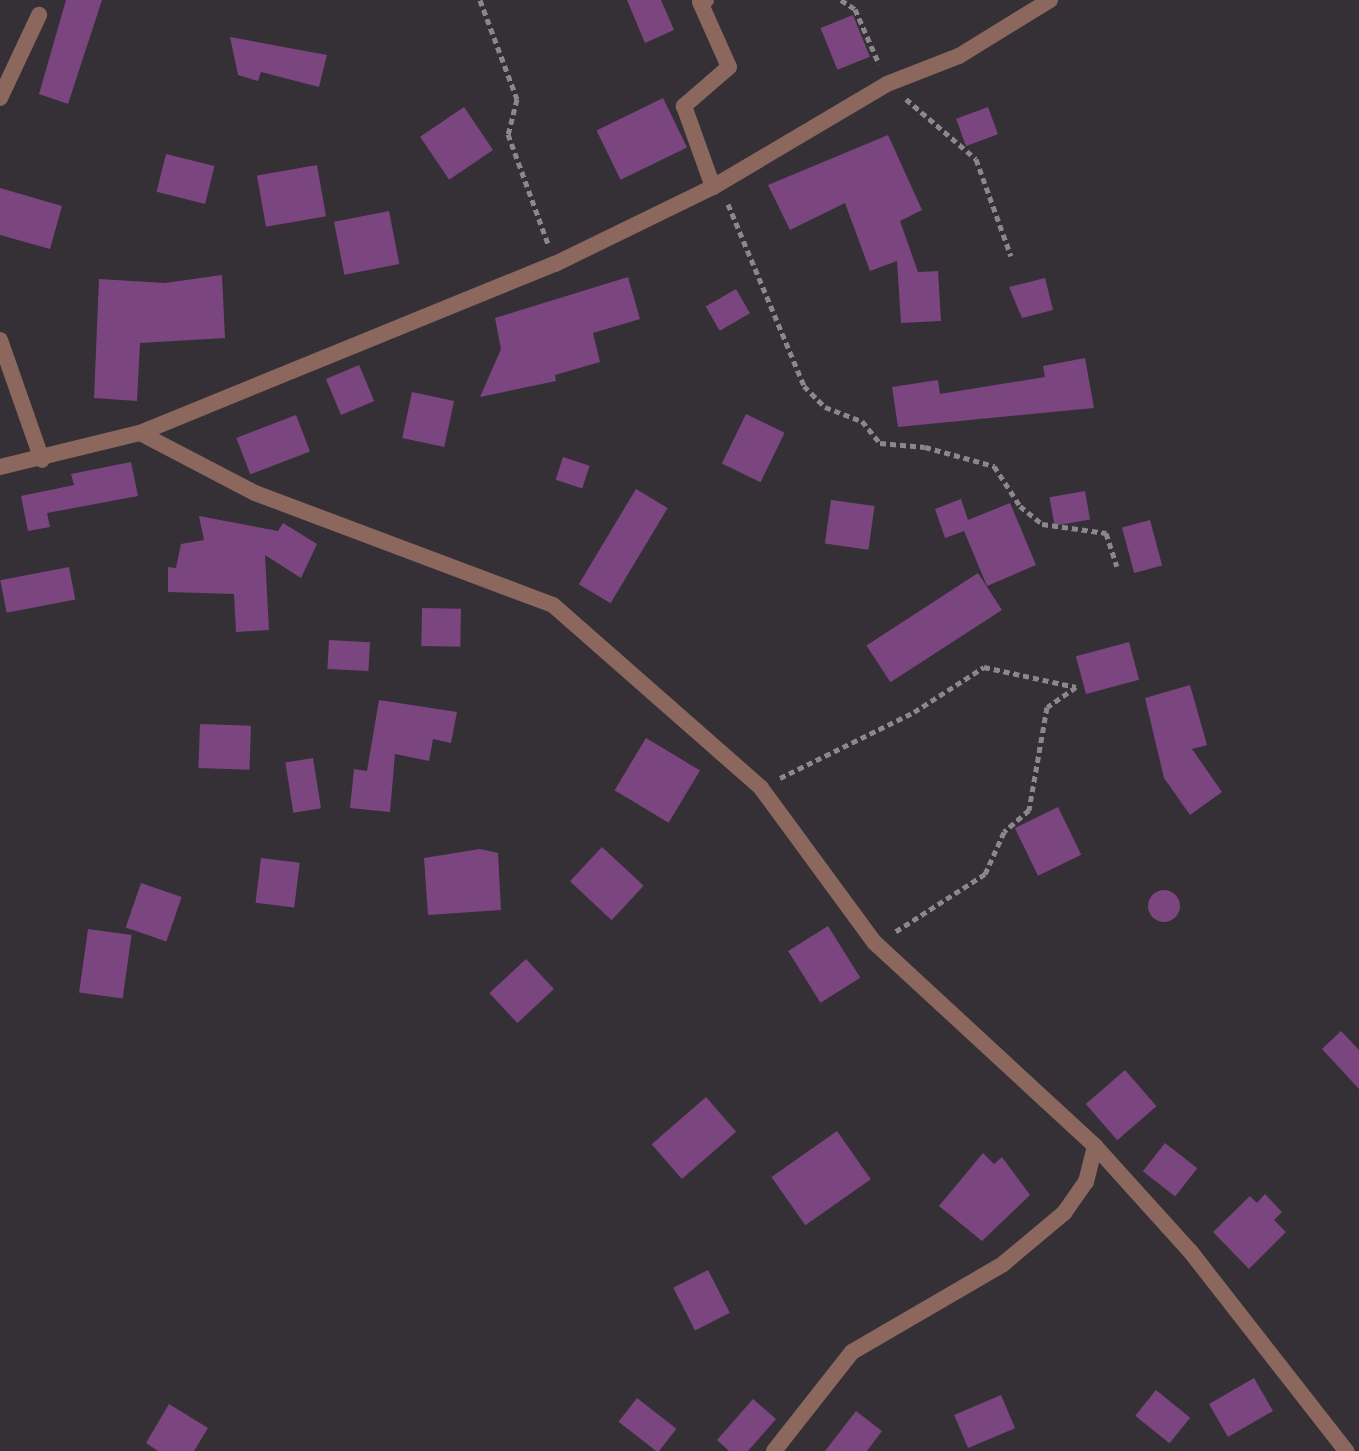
<!DOCTYPE html>
<style>
body{margin:0}
#map{position:relative;width:1359px;height:1451px;overflow:hidden;background:#343036;font-family:Arial,sans-serif}
div>[style]{position:absolute}
[style*='--x']{left:calc(var(--x)*1px);top:calc(var(--y)*1px);width:calc(var(--w)*1px);rotate:calc(var(--a)*1deg)}
.building>*{inset:0;background:#7b4580;transform-origin:0 0}
.round{border-radius:50%}
.path>*{height:5px;margin-top:-2.5px;transform-origin:0;background:repeating-linear-gradient(90deg,#8b878c 0 6px,transparent 0 10px)}
.street>*{height:16px;margin:-8px;padding:0 8px;transform-origin:8px;border-radius:8px;background:#8c675e}
span{translate:-50% -50%;white-space:nowrap;text-align:center;line-height:1.15;-webkit-text-stroke:6px #2a262c;paint-order:stroke}
</style>
<div id="map">
<div class="building">
<div style="clip-path:polygon(66px 0,102px 0,68px 104px,39px 94px)"></div>
<div style="clip-path:polygon(627px 0,661px 0,674px 30px,645px 43px)"></div>
<div style="left:853px;top:15px;width:45px;height:35px;rotate:68deg"></div>
<div style="clip-path:polygon(230px 37px,327px 55px,319px 87px,261px 72px,258px 81px,238px 75px)"></div>
<div style="left:663px;top:98px;width:55px;height:74px;rotate:64deg"></div>
<div style="left:464px;top:107px;width:52px;height:53px;rotate:56deg"></div>
<div style="left:988px;top:107px;width:29px;height:34px;rotate:70deg"></div>
<div style="clip-path:polygon(888px 135px,922px 210px,900px 221px,918px 272px,938px 271px,941px 321px,901px 323px,897px 261px,870px 271px,845px 203px,790px 230px,768px 185px)"></div>
<div style="left:166px;top:154px;width:50px;height:39px;rotate:14deg"></div>
<div style="left:317px;top:165px;width:52px;height:61px;rotate:80deg"></div>
<div style="clip-path:polygon(0 188px,62px 206px,50px 249px,0 235px)"></div>
<div style="left:389px;top:211px;width:54px;height:56px;rotate:79deg"></div>
<div style="clip-path:polygon(222px 275px,225px 338px,140px 343px,137px 401px,94px 398px,99px 279px,165px 283px)"></div>
<div style="clip-path:polygon(628px 277px,640px 319px,593px 333px,600px 362px,555px 375px,556px 381px,480px 397px,501px 349px,495px 318px)"></div>
<div style="clip-path:polygon(1045px 278px,1053px 310px,1022px 318px,1009px 287px)"></div>
<div style="left:736px;top:289px;width:28px;height:35px;rotate:60deg"></div>
<div style="clip-path:polygon(1085px 358px,1094px 408px,898px 427px,892px 387px,938px 380px,940px 394px,1045px 377px,1043px 366px)"></div>
<div style="left:359px;top:365px;width:39px;height:36px;rotate:67deg"></div>
<div style="left:412px;top:392px;width:43px;height:47px;rotate:12deg"></div>
<div style="left:746px;top:414px;width:43px;height:55px;rotate:26deg"></div>
<div style="left:296px;top:415px;width:39px;height:64px;rotate:69deg"></div>
<div style="left:563px;top:457px;width:28px;height:24px;rotate:18deg"></div>
<div style="clip-path:polygon(131px 462px,138px 496px,47px 513px,50px 527px,28px 531px,21px 496px,74px 485px,71px 474px)"></div>
<div style="left:636px;top:489px;width:37px;height:111px;rotate:31deg"></div>
<div style="left:1085px;top:491px;width:29px;height:36px;rotate:80deg"></div>
<div style="clip-path:polygon(961px 499px,968px 520px,1010px 503px,1036px 565px,987px 586px,964px 531px,945px 538px,935px 509px)"></div>
<div style="left:831px;top:500px;width:44px;height:44px;rotate:8deg"></div>
<div style="clip-path:polygon(199px 516px,278px 531px,283px 523px,317px 544px,301px 578px,265px 555px,269px 630px,236px 632px,234px 594px,168px 592px,168px 567px,176px 568px,181px 544px,204px 540px)"></div>
<div style="left:1150px;top:520px;width:47px;height:29px;rotate:75deg"></div>
<div style="left:69px;top:567px;width:33px;height:70px;rotate:79deg"></div>
<div style="left:978px;top:573px;width:44px;height:133px;rotate:57deg"></div>
<div style="left:422px;top:608px;width:39px;height:38px;rotate:1deg"></div>
<div style="left:329px;top:640px;width:41px;height:29px;rotate:3deg"></div>
<div style="left:1129px;top:642px;width:39px;height:55px;rotate:75deg"></div>
<div style="clip-path:polygon(1190px 685px,1207px 745px,1192px 749px,1222px 792px,1190px 815px,1164px 778px,1145px 698px)"></div>
<div style="clip-path:polygon(379px 700px,457px 712px,451px 743px,433px 739px,429px 761px,395px 754px,390px 812px,350px 808px,354px 769px,367px 771px)"></div>
<div style="left:200px;top:724px;width:51px;height:44px;rotate:2deg"></div>
<div style="left:646px;top:738px;width:63px;height:61px;rotate:31deg"></div>
<div style="left:313px;top:758px;width:51px;height:28px;rotate:81deg"></div>
<div style="left:1058px;top:807px;width:53px;height:48px;rotate:64deg"></div>
<div style="left:602px;top:847px;width:57px;height:47px;rotate:43deg"></div>
<div style="clip-path:polygon(480px 849px,498px 853px,501px 910px,428px 915px,424px 858px)"></div>
<div style="left:261px;top:858px;width:39px;height:45px;rotate:7deg"></div>
<div style="left:141px;top:883px;width:43px;height:47px;rotate:19deg"></div>
<div class="round" style="left:1148px;top:890px;width:32px;height:32px"></div>
<div style="left:828px;top:926px;width:61px;height:47px;rotate:58deg"></div>
<div style="left:88px;top:929px;width:44px;height:64px;rotate:8deg"></div>
<div style="left:526px;top:959px;width:41px;height:50px;rotate:47deg"></div>
<div style="clip-path:polygon(1341px 1031px,1359px 1050px,1359px 1089px,1322px 1049px)"></div>
<div style="left:1125px;top:1070px;width:48px;height:52px;rotate:49deg"></div>
<div style="left:706px;top:1097px;width:46px;height:72px;rotate:49deg"></div>
<div style="left:837px;top:1131px;width:59px;height:80px;rotate:55deg"></div>
<div style="left:1165px;top:1143px;width:41px;height:36px;rotate:38deg"></div>
<div style="clip-path:polygon(983px 1153px,994px 1164px,1002px 1157px,1030px 1195px,982px 1241px,939px 1206px)"></div>
<div style="clip-path:polygon(1265px 1194px,1282px 1212px,1274px 1220px,1286px 1232px,1249px 1269px,1213px 1232px,1250px 1196px,1257px 1203px)"></div>
<div style="left:708px;top:1270px;width:48px;height:39px;rotate:63deg"></div>
<div style="left:1254px;top:1378px;width:38px;height:52px;rotate:60deg"></div>
<div style="left:1156px;top:1390px;width:44px;height:33px;rotate:39deg"></div>
<div style="left:1001px;top:1395px;width:36px;height:51px;rotate:67deg"></div>
<div style="left:637px;top:1398px;width:50px;height:30px;rotate:38deg"></div>
<div style="clip-path:polygon(753px 1399px,776px 1419px,748px 1451px,729px 1451px,717px 1440px)"></div>
<div style="clip-path:polygon(169px 1404px,208px 1428px,194px 1451px,158px 1451px,146px 1443px)"></div>
<div style="clip-path:polygon(856px 1411px,882px 1431px,867px 1451px,825px 1451px)"></div>
</div>
<div class="path">
<div style="--x:480;--y:0;--w:106;--a:69.5"></div>
<div style="--x:517;--y:99;--w:36;--a:104"></div>
<div style="--x:508;--y:134;--w:117;--a:70"></div>
<div style="--x:841;--y:0;--w:17;--a:33"></div>
<div style="--x:855;--y:9;--w:60;--a:66.4"></div>
<div style="--x:906;--y:99;--w:92;--a:40.6"></div>
<div style="--x:976;--y:159;--w:103;--a:70.2"></div>
<div style="--x:728;--y:204;--w:197;--a:67.3"></div>
<div style="--x:804;--y:386;--w:30;--a:45"></div>
<div style="--x:825;--y:407;--w:40;--a:21"></div>
<div style="--x:862;--y:421;--w:28;--a:51"></div>
<div style="--x:880;--y:443;--w:45;--a:5.1"></div>
<div style="--x:925;--y:447;--w:72;--a:15.4"></div>
<div style="--x:994;--y:466;--w:48;--a:57"></div>
<div style="--x:1020;--y:506;--w:28;--a:39"></div>
<div style="--x:1042;--y:524;--w:65;--a:8"></div>
<div style="--x:1106;--y:533;--w:35;--a:72"></div>
<div style="--x:780;--y:778;--w:149;--a:-26.2"></div>
<div style="--x:914;--y:712;--w:83;--a:-32.7"></div>
<div style="--x:984;--y:667;--w:94;--a:12.3"></div>
<div style="--x:1076;--y:687;--w:35;--a:145"></div>
<div style="--x:1047;--y:707;--w:105;--a:99.9"></div>
<div style="--x:1029;--y:810;--w:33;--a:139"></div>
<div style="--x:1004;--y:832;--w:46;--a:114.3"></div>
<div style="--x:985;--y:874;--w:107;--a:147.2"></div>
</div>
<div class="street">
<div style="--x:706;--y:0;--w:6;--a:162"></div>
<div style="--x:700;--y:2;--w:71;--a:66"></div>
<div style="--x:729;--y:67;--w:60;--a:139.1"></div>
<div style="--x:684;--y:106;--w:86;--a:70.3"></div>
<div style="--x:0;--y:98;--w:92;--a:-64.8"></div>
<div style="--x:0;--y:340;--w:127;--a:70.7"></div>
<div style="--x:140;--y:433;--w:130;--a:27.6"></div>
<div style="--x:255;--y:493;--w:318;--a:20.6"></div>
<div style="--x:553;--y:605;--w:277;--a:41.3"></div>
<div style="--x:761;--y:788;--w:191;--a:53.7"></div>
<div style="--x:874;--y:942;--w:301;--a:42.7"></div>
<div style="--x:1095;--y:1146;--w:142;--a:47.9"></div>
<div style="--x:1190;--y:1251;--w:254;--a:52"></div>
<div style="--x:0;--y:467;--w:144;--a:-13.7"></div>
<div style="--x:140;--y:433;--w:448;--a:-22.2"></div>
<div style="--x:555;--y:264;--w:176;--a:-26"></div>
<div style="--x:713;--y:187;--w:202;--a:-30.6"></div>
<div style="--x:887;--y:84;--w:77;--a:-21.3"></div>
<div style="--x:959;--y:56;--w:107;--a:-31.6"></div>
<div style="--x:774;--y:1451;--w:126;--a:-51.8"></div>
<div style="--x:852;--y:1352;--w:175;--a:-30.2"></div>
<div style="--x:1003;--y:1264;--w:80;--a:-39.9"></div>
<div style="--x:1064;--y:1213;--w:38;--a:-55"></div>
<div style="--x:1086;--y:1182;--w:37;--a:-76"></div>
</div>
</div>
